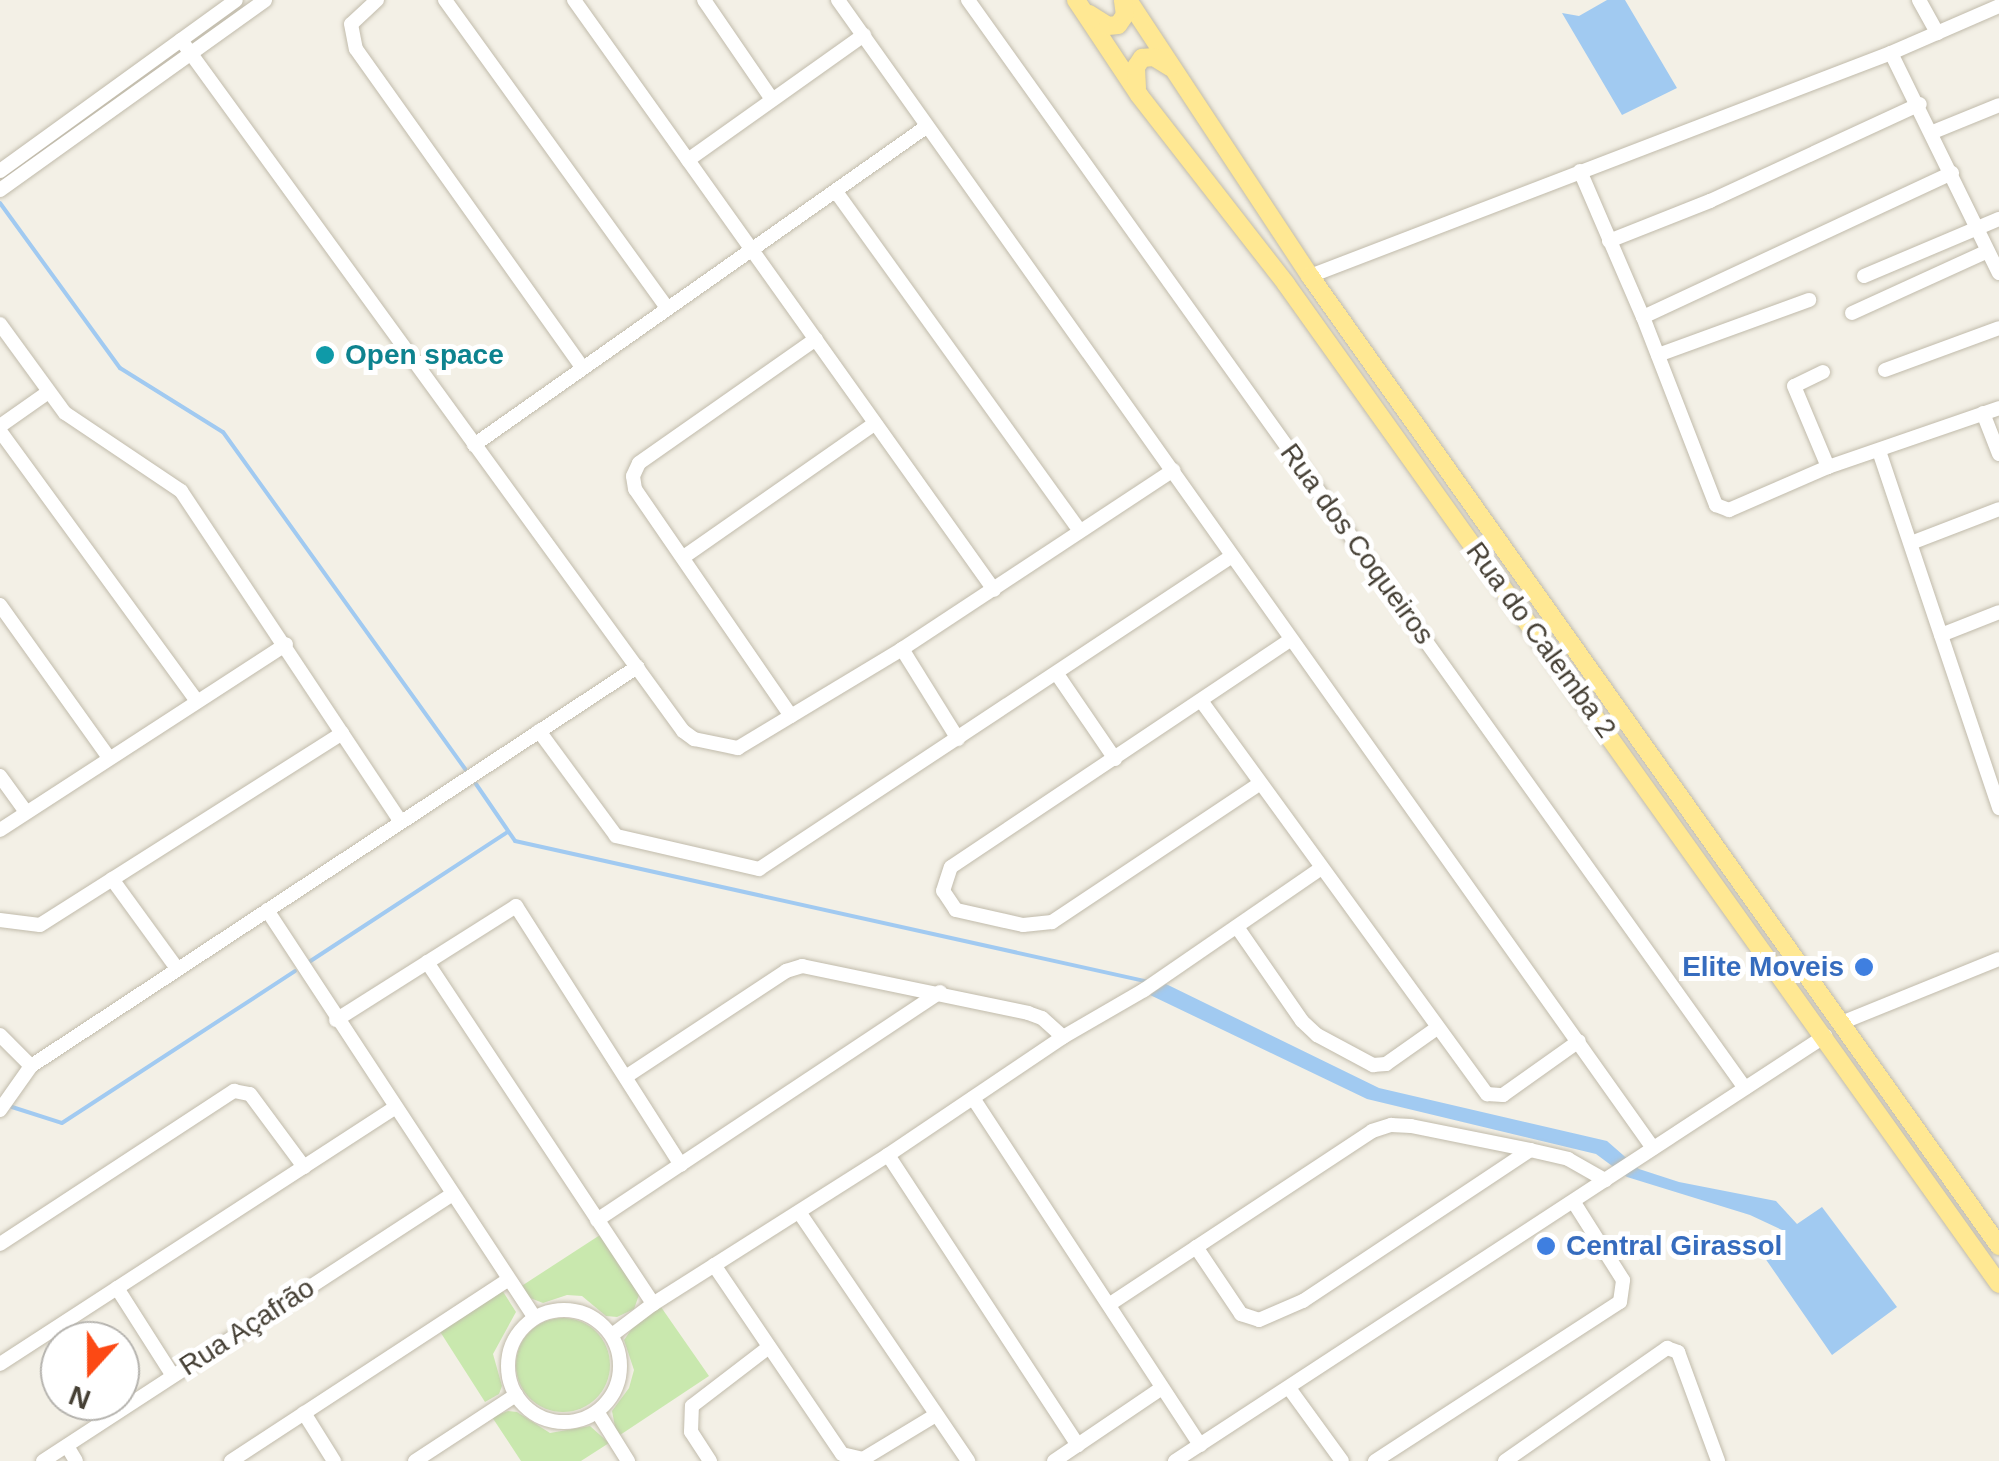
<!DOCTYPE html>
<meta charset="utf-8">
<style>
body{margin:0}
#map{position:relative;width:1999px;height:1461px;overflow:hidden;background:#f3f0e6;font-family:Arial,sans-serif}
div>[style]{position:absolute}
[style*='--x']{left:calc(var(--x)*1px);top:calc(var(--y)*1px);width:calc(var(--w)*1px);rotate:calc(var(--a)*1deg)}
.green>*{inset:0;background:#c9e8ae}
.round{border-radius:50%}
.water>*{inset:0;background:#a1caf1}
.stream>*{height:4px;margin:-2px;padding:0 2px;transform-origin:2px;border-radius:2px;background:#a1caf1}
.roads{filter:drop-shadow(0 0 2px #c1bbab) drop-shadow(0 0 2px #c1bbab)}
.minor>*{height:14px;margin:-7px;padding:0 7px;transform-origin:7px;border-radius:7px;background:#fff}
.minor>.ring{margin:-7px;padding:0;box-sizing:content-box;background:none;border:14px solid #fff;border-radius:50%}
.major>*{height:18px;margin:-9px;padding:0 9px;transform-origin:9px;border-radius:9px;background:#ffe893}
.dots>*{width:28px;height:28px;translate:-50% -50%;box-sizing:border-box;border:5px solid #fff;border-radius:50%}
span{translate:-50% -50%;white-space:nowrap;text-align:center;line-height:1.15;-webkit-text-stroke:10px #fff;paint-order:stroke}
.culture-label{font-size:28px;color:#0d838f;font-weight:700}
.left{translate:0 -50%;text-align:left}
.street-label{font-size:28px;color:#464035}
.shop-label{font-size:28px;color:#366cbe;font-weight:700}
.right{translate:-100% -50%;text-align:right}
.north{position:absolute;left:40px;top:1321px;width:100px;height:100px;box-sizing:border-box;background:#fff;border:2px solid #b5b3ae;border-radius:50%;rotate:201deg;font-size:28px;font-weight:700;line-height:40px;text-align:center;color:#464035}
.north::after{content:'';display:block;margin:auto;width:35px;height:45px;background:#fc4914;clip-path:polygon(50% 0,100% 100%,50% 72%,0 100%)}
</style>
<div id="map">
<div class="green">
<div style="clip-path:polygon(600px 1235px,640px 1292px,634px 1309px,617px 1317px,606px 1316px,582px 1296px,567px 1295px,543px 1303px,525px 1296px,520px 1287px)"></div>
<div style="clip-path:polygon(502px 1290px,516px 1312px,493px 1354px,502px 1386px,499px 1394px,485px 1402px,439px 1330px)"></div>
<div style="clip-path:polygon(661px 1307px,709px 1376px,617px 1437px,612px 1411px,629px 1388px,634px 1370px,624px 1340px,633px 1327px)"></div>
<div class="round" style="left:516px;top:1318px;width:94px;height:94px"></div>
<div style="clip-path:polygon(508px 1411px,517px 1412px,550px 1433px,590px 1426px,609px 1443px,581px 1461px,521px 1461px,492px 1417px)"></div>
</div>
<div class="water">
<div style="clip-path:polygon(1607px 0,1625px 0,1677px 88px,1622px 115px,1562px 13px,1579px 16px)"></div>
<div style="clip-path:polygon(1166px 984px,1379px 1088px,1607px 1141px,1639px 1169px,1679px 1182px,1776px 1201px,1797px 1224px,1822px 1207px,1897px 1307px,1832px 1355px,1758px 1248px,1782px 1230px,1750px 1215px,1627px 1177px,1596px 1154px,1367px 1099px,1150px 995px)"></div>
</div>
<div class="stream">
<div style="--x:0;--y:203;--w:204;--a:54"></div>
<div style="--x:120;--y:368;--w:121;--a:31.9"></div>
<div style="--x:223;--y:432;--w:415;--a:54.3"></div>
<div style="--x:476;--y:784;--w:69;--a:55.6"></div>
<div style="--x:515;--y:841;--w:649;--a:12.54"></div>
<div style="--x:309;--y:962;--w:238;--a:-33.2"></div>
<div style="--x:12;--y:1107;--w:52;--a:17.7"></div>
<div style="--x:62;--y:1123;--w:278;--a:-33.1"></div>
</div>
<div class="roads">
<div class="minor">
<div style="--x:377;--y:0;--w:35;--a:137"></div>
<div style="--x:351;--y:24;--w:25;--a:79"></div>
<div style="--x:356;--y:49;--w:389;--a:54.6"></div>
<div style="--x:445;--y:0;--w:380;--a:54.2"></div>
<div style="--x:574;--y:0;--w:724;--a:54.55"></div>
<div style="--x:704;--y:0;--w:119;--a:55.6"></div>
<div style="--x:838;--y:0;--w:1408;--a:54.63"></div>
<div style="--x:968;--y:0;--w:1337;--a:54.47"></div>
<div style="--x:1919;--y:0;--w:38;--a:61"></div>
<div style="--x:181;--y:40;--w:854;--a:54"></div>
<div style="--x:683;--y:731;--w:14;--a:36"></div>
<div style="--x:694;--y:739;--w:45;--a:11.6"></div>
<div style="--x:738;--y:748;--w:192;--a:-31.1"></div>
<div style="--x:902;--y:649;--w:325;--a:-33.4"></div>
<div style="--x:1891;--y:53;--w:245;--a:63.9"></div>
<div style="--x:1933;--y:132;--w:71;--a:-22.2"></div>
<div style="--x:688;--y:160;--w:216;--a:-35.4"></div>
<div style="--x:0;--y:171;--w:291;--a:-35.9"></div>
<div style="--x:1580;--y:171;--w:159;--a:66.7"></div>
<div style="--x:1643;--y:317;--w:202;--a:68.8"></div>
<div style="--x:1716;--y:505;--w:14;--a:21"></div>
<div style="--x:1729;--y:510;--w:108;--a:-23.5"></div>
<div style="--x:0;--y:190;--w:326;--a:-35.6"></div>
<div style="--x:837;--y:193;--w:415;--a:54.3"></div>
<div style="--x:1609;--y:241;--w:109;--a:-21.6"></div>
<div style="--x:1710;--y:201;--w:231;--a:-24.8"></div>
<div style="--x:1310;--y:276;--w:622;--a:-21"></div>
<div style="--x:1891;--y:53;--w:118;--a:-23.5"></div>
<div style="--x:1864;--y:276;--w:147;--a:-22.9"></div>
<div style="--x:1852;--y:313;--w:149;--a:-24.5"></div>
<div style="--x:1643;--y:317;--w:341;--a:-25"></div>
<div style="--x:0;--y:324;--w:110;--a:53.9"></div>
<div style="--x:65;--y:413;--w:140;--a:33.9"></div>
<div style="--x:181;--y:491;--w:395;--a:56.4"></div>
<div style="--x:1658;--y:355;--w:161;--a:-20"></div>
<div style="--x:1885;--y:370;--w:121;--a:-20.2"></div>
<div style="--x:1823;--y:372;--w:32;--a:154"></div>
<div style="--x:1794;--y:386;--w:88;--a:67.2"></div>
<div style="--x:1828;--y:467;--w:181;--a:-19"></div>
<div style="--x:1983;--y:413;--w:44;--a:68.7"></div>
<div style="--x:0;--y:426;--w:57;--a:-35.1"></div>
<div style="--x:0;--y:431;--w:333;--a:53.9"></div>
<div style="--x:474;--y:445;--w:553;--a:-35.13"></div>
<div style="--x:1879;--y:451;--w:377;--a:71.4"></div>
<div style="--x:1911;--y:543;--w:94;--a:-21.1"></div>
<div style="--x:685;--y:556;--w:231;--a:-34.9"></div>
<div style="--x:0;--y:605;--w:188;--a:54.5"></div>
<div style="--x:1941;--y:635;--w:62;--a:-21.6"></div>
<div style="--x:902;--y:649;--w:106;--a:58.1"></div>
<div style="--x:1057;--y:674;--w:103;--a:55.7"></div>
<div style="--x:1202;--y:702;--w:485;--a:54"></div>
<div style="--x:1487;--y:1094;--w:16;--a:4"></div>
<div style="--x:1503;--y:1095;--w:93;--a:-35.4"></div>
<div style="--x:791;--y:716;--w:275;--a:-124.5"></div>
<div style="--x:635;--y:489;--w:13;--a:-99"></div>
<div style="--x:633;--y:476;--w:14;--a:-65"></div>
<div style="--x:639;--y:463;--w:216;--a:-35"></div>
<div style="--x:539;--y:731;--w:130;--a:53.7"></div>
<div style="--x:616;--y:836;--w:147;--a:13"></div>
<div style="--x:759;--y:869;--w:567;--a:-33.49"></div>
<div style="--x:0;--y:776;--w:44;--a:54.2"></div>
<div style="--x:1259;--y:784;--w:249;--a:146.3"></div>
<div style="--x:1052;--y:922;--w:29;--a:174"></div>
<div style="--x:1023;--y:925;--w:69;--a:-167.4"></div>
<div style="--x:956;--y:910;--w:23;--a:-124"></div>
<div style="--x:943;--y:891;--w:25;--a:-72"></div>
<div style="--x:951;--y:867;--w:408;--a:-33.8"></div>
<div style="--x:0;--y:830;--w:341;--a:-33"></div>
<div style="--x:112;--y:879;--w:109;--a:54"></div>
<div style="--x:267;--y:910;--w:487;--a:56.7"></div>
<div style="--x:0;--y:920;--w:40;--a:7.1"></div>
<div style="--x:40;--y:925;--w:358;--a:-32.4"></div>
<div style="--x:1237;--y:927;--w:114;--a:55.3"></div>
<div style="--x:1302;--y:1021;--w:21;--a:43"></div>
<div style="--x:1317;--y:1035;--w:64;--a:28.2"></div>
<div style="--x:1373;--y:1065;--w:13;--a:-4"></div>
<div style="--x:1386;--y:1064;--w:62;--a:-35.2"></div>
<div style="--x:427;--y:962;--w:410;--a:56.5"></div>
<div style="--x:336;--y:1020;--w:213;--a:-32.3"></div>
<div style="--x:516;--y:906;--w:307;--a:57.5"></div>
<div style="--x:1841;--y:1023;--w:170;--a:-22.1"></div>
<div style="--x:0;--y:1035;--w:44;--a:45"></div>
<div style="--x:627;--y:1076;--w:191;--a:-33.4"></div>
<div style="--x:786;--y:971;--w:17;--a:-17"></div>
<div style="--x:802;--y:966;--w:231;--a:11.7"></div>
<div style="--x:1028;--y:1013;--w:15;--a:20"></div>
<div style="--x:1042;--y:1018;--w:28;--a:42"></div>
<div style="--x:973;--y:1098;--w:415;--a:56.8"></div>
<div style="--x:0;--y:1110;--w:54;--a:-54.8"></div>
<div style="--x:31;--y:1066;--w:726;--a:-33.36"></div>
<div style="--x:888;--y:1155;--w:347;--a:56.8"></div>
<div style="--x:799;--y:1212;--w:301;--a:55.8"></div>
<div style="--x:597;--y:1220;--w:412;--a:-33.6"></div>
<div style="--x:0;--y:1244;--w:280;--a:-33.2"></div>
<div style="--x:234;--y:1091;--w:16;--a:11"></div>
<div style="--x:250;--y:1094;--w:91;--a:53.5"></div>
<div style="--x:1196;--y:1247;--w:81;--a:56.1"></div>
<div style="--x:1241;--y:1314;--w:19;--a:18"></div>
<div style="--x:1259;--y:1320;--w:48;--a:-23.4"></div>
<div style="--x:1303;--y:1301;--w:273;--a:-33.6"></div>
<div style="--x:1530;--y:1150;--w:39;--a:13"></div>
<div style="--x:1568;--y:1159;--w:43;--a:29.6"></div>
<div style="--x:714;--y:1265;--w:228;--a:55.9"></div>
<div style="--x:842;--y:1454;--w:22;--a:13"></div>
<div style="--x:863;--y:1459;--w:85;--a:-31.1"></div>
<div style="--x:117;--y:1288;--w:104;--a:57.5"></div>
<div style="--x:1110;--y:1304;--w:314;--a:-33.4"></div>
<div style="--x:1372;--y:1131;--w:20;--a:-18"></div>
<div style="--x:1391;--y:1125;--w:20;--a:3"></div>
<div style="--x:1411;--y:1126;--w:121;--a:11.4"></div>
<div class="ring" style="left:508px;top:1310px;width:98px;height:98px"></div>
<div style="--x:612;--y:1335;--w:51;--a:-37.1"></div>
<div style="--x:653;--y:1304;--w:278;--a:-32.4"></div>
<div style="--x:888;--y:1155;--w:211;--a:-34"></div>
<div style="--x:1063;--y:1037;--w:94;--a:-30.1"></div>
<div style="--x:1144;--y:990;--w:214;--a:-34.5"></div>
<div style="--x:0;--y:1364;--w:470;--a:-33"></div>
<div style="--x:1289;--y:1388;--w:90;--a:54"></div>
<div style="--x:304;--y:1413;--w:57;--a:58"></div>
<div style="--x:598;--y:1413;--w:57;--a:58"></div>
<div style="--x:67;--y:1446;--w:17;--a:59"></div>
<div style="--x:43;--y:1461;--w:487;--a:-33.1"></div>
<div style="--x:231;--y:1461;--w:331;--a:-33.2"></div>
<div style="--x:415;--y:1461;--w:121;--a:-33.2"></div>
<div style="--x:710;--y:1461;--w:35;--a:-123"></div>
<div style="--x:691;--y:1432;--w:26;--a:-88"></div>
<div style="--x:692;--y:1406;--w:97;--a:-37.5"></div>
<div style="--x:1054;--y:1461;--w:130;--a:-34.1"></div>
<div style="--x:1175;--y:1461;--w:777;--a:-33.18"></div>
<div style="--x:1375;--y:1461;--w:292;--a:-33"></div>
<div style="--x:1620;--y:1302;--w:22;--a:-82"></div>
<div style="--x:1623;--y:1280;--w:93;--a:-122.3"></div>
<div style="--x:1505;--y:1461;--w:198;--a:-34.9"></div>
<div style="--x:1667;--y:1348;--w:12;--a:20"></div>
<div style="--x:1678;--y:1352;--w:116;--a:69.8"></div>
</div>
<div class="major">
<div style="--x:1076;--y:0;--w:114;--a:56.4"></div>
<div style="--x:1139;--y:95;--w:239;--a:52.1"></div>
<div style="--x:1286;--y:284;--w:1228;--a:54.51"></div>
<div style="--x:1128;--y:0;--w:331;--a:56.6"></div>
<div style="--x:1310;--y:276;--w:1190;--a:54.61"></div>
<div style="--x:1089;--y:14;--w:22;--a:32"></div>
<div style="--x:1108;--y:26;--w:10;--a:-6"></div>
<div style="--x:1118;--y:25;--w:12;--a:-55"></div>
<div style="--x:1125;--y:15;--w:15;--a:-98"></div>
<div style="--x:1137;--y:88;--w:21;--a:-93"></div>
<div style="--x:1136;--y:67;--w:11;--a:-56"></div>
<div style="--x:1142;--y:58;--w:12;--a:-5"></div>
<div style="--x:1154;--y:57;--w:19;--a:32"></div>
</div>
</div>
<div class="dots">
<div style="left:325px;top:355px;background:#0f9aa8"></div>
<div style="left:1864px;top:967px;background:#3f7fe0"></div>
<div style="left:1546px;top:1246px;background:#3f7fe0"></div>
</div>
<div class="culture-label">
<span class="left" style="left:345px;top:355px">Open space</span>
</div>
<div class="street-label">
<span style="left:1357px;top:544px;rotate:54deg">Rua dos Coqueiros</span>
<span style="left:1541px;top:640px;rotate:54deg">Rua do Calemba 2</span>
<span style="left:247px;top:1327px;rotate:-33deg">Rua Açafrão</span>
</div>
<div class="shop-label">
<span class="right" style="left:1844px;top:967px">Elite Moveis</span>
<span class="left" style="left:1566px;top:1246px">Central Girassol</span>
</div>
<div class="north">N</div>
</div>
